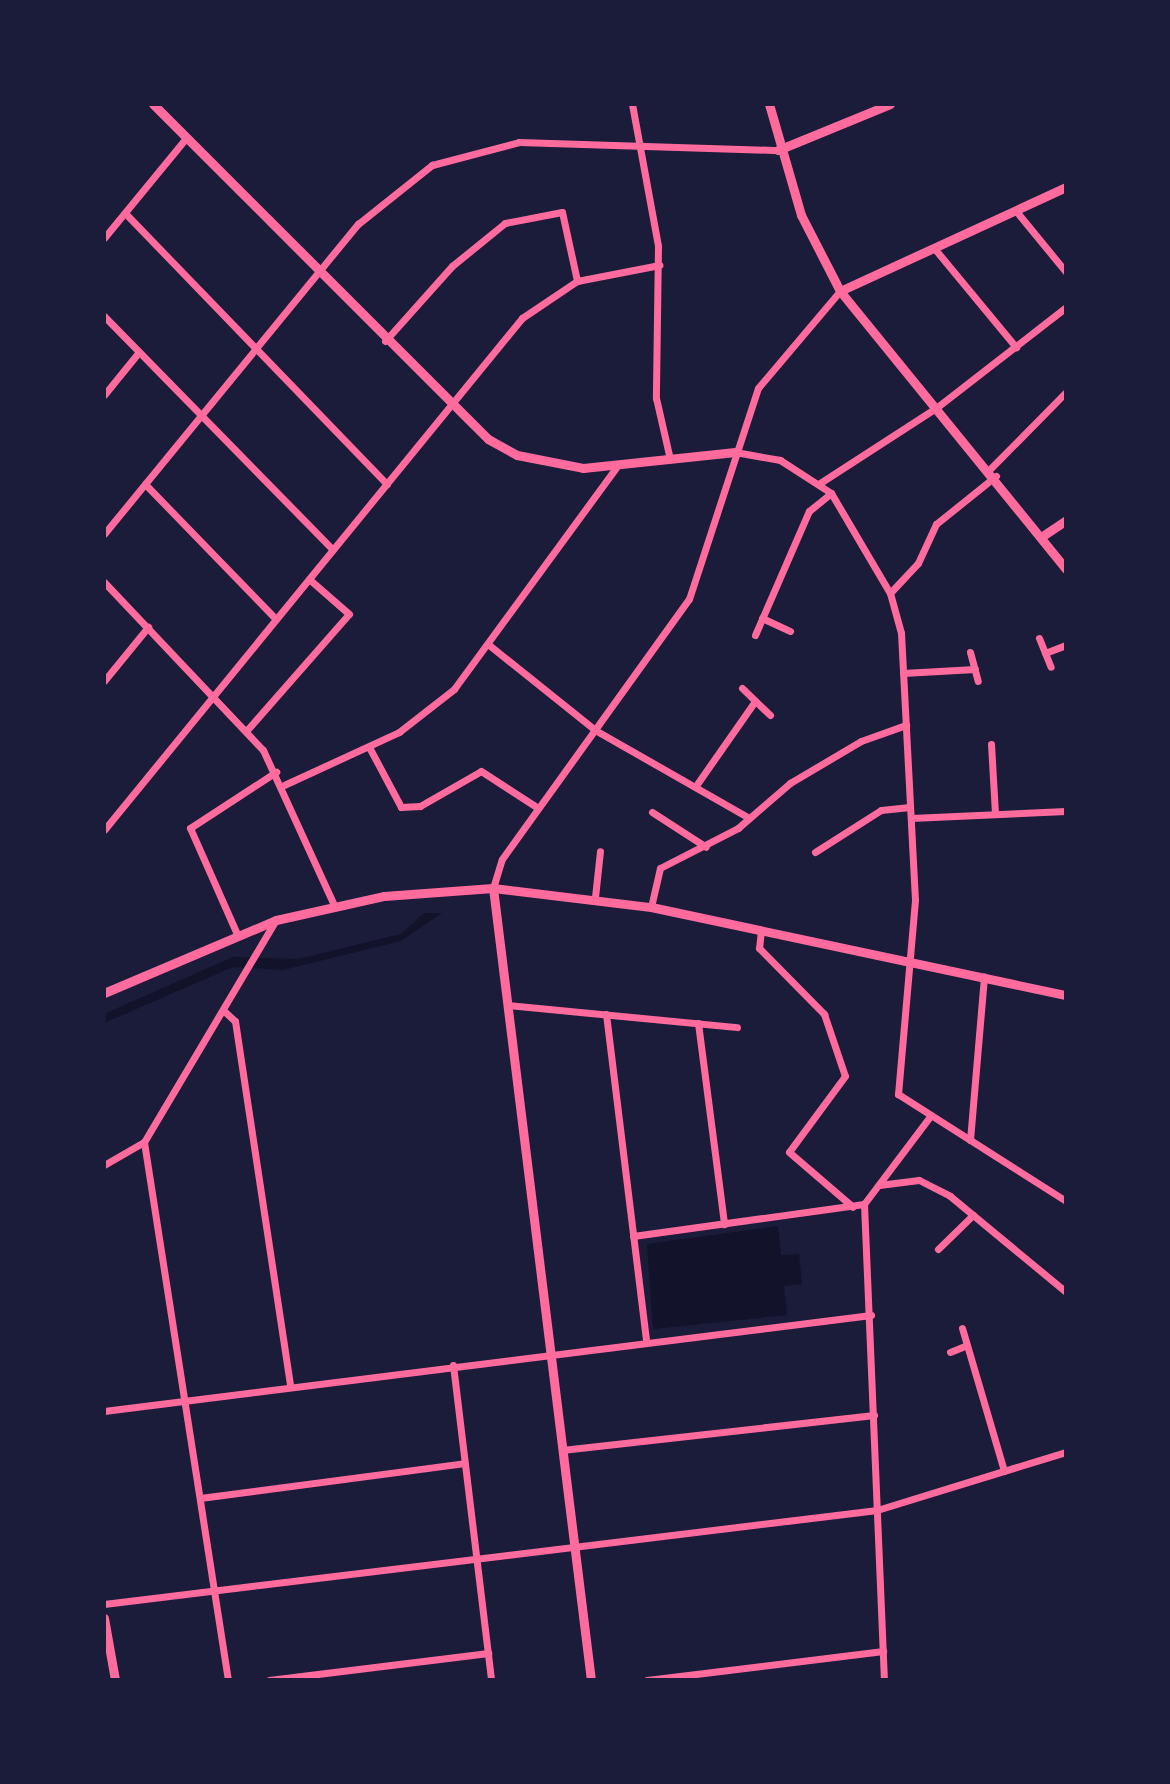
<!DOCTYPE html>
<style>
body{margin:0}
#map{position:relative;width:1170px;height:1784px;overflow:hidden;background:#1b1b3a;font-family:"Zilla Slab",serif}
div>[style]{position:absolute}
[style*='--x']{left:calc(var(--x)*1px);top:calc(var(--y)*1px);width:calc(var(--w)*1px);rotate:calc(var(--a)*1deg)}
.water>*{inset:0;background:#12122b}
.minor>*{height:7px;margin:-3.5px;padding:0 3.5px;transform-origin:3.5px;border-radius:3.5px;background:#ff6b9d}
.tertiary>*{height:9px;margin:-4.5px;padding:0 4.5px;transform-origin:4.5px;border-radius:4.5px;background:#ff6b9d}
span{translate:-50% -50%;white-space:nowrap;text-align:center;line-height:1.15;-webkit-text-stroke:8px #1b1b3a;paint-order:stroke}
.frame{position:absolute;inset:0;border:106px solid #1b1b3a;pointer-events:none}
</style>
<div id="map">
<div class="water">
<div style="clip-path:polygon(424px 913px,442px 913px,401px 941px,283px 970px,233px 967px,104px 1023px,104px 1014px,233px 957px,298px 959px,401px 934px)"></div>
<div style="clip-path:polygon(778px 1226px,781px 1255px,799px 1254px,802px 1284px,784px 1286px,787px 1315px,653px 1329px,647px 1244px)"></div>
</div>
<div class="minor">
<div style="--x:632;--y:104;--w:144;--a:79.6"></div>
<div style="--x:658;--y:246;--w:152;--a:90.8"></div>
<div style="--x:656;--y:398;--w:63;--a:77.1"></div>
<div style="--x:1016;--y:211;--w:79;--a:50.7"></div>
<div style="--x:125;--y:213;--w:377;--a:46"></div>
<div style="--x:104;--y:238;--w:129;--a:-50.6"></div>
<div style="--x:934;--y:248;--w:129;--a:50.4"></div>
<div style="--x:104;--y:316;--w:327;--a:45.6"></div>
<div style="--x:385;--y:341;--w:101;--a:-48.2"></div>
<div style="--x:452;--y:266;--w:68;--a:-39.1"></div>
<div style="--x:505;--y:223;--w:58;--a:-10.9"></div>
<div style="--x:562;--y:212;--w:71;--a:77.7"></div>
<div style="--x:104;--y:395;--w:55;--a:-50.9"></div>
<div style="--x:735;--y:452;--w:46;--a:10.1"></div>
<div style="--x:780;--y:460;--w:61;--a:32.9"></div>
<div style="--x:831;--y:493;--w:116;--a:59.5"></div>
<div style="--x:890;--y:593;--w:41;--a:74.6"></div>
<div style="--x:901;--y:633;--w:267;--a:87"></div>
<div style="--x:915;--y:900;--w:195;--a:95"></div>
<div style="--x:898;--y:1094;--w:199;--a:32.5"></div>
<div style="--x:990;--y:469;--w:108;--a:-45.4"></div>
<div style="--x:820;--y:483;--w:138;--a:-32.9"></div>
<div style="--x:936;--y:408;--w:165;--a:-37.8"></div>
<div style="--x:145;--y:484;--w:188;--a:45.9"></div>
<div style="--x:104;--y:534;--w:401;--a:-50.7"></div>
<div style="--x:358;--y:224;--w:95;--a:-38.6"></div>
<div style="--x:432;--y:165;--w:90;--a:-14.8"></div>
<div style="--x:519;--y:142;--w:259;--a:1.8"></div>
<div style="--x:104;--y:582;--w:231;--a:46.6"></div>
<div style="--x:263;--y:750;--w:170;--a:65.4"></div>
<div style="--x:890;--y:593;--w:41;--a:-47"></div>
<div style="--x:918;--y:563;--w:43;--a:-65.2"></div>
<div style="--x:936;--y:524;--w:77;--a:-38.7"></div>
<div style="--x:762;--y:618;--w:31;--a:25"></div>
<div style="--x:755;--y:635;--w:135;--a:-66.5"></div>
<div style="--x:809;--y:511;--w:28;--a:-39"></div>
<div style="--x:1039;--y:638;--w:31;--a:68"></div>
<div style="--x:489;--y:645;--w:136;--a:38.7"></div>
<div style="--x:595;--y:730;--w:177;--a:29.7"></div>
<div style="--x:970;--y:652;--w:30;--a:75"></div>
<div style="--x:1045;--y:653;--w:22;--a:-21"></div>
<div style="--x:903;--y:673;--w:72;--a:-3.2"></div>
<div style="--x:104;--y:681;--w:70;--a:-50.8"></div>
<div style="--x:742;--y:688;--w:39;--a:44"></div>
<div style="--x:247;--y:730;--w:154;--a:-48.7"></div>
<div style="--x:349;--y:614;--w:53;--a:-138.8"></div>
<div style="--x:991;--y:744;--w:70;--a:86.7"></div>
<div style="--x:369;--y:747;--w:68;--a:61.9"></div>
<div style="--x:401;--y:807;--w:19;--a:-3"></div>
<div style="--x:420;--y:806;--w:70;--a:-29.8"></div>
<div style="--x:481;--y:771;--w:68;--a:33"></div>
<div style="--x:284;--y:785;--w:127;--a:-24.7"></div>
<div style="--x:399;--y:732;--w:70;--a:-38"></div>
<div style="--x:454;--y:689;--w:274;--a:-53.8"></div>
<div style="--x:695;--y:787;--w:105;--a:-55.1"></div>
<div style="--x:652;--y:812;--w:64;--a:32.9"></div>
<div style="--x:911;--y:818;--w:155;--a:-2.6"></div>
<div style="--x:104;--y:830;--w:661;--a:-50.77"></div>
<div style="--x:522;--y:318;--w:66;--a:-33.9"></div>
<div style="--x:577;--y:281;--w:84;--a:-11"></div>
<div style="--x:815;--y:852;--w:78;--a:-32.5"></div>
<div style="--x:881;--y:810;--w:29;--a:-6"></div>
<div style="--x:493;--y:888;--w:30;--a:-73"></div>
<div style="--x:502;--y:859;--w:320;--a:-54.3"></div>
<div style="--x:689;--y:599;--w:222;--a:-71.9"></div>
<div style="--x:758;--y:388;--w:127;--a:-49.8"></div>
<div style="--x:595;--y:897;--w:46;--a:-83.8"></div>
<div style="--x:651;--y:907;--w:40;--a:-77"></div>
<div style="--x:660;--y:868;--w:88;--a:-27.1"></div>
<div style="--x:738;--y:828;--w:69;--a:-40.9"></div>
<div style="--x:790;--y:783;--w:82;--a:-30.6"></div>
<div style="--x:861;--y:741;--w:48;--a:-19.6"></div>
<div style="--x:761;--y:930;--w:18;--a:96"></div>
<div style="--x:759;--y:948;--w:93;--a:45.4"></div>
<div style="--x:824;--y:1014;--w:65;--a:71.3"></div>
<div style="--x:845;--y:1076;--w:94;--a:126.4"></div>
<div style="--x:789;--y:1152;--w:84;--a:40.7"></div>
<div style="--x:237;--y:934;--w:116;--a:-113.9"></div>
<div style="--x:190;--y:828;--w:103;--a:-33.1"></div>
<div style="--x:507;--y:1005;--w:231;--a:5.5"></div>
<div style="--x:223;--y:1010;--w:16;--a:43"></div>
<div style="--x:235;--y:1021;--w:369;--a:81.4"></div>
<div style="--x:606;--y:1014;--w:329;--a:83"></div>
<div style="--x:698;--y:1023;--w:203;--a:82.6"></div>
<div style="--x:970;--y:1140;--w:164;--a:-85.1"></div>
<div style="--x:144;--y:1142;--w:545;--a:81.13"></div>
<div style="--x:104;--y:1165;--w:46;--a:-29.9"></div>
<div style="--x:144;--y:1142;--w:258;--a:-59.3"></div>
<div style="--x:879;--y:1185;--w:40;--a:-7.1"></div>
<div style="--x:919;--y:1180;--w:35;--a:27"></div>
<div style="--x:950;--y:1196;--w:151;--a:39.6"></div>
<div style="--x:864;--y:1204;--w:476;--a:87.6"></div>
<div style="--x:633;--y:1236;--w:233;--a:-7.9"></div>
<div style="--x:864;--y:1204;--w:111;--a:-53"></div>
<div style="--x:938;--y:1249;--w:49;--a:-44.2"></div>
<div style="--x:962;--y:1328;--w:149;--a:73.6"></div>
<div style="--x:950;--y:1352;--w:18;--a:-22"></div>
<div style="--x:453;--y:1365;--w:317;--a:83.1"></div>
<div style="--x:104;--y:1411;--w:773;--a:-7.13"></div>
<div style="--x:562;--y:1450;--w:314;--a:-6.4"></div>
<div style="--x:200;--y:1498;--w:267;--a:-7.5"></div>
<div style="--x:104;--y:1604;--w:779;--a:-6.93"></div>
<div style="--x:877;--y:1510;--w:198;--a:-17.1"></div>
<div style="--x:269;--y:1680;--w:221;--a:-7"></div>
<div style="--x:647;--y:1680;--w:238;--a:-7"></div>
</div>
<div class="tertiary">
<div style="--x:153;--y:104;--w:474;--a:45"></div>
<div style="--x:488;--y:439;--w:33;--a:29"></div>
<div style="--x:517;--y:455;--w:67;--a:11.1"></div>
<div style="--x:583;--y:468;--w:153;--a:-6"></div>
<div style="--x:769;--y:104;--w:116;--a:73.9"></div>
<div style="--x:801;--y:215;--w:85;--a:62.8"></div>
<div style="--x:840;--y:291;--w:358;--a:50.9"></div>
<div style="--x:778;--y:150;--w:121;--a:-22.3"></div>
<div style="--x:840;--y:291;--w:249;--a:-24.7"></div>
<div style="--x:1044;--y:535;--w:27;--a:-34"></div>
<div style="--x:493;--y:888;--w:798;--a:82.95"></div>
<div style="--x:104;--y:993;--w:187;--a:-23"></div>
<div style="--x:276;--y:920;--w:111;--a:-12.5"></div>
<div style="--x:384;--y:896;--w:109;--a:-4.2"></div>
<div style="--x:493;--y:888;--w:159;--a:6.9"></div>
<div style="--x:651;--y:907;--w:424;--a:12"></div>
<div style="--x:104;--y:1618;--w:63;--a:79.9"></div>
</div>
<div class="frame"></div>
</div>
